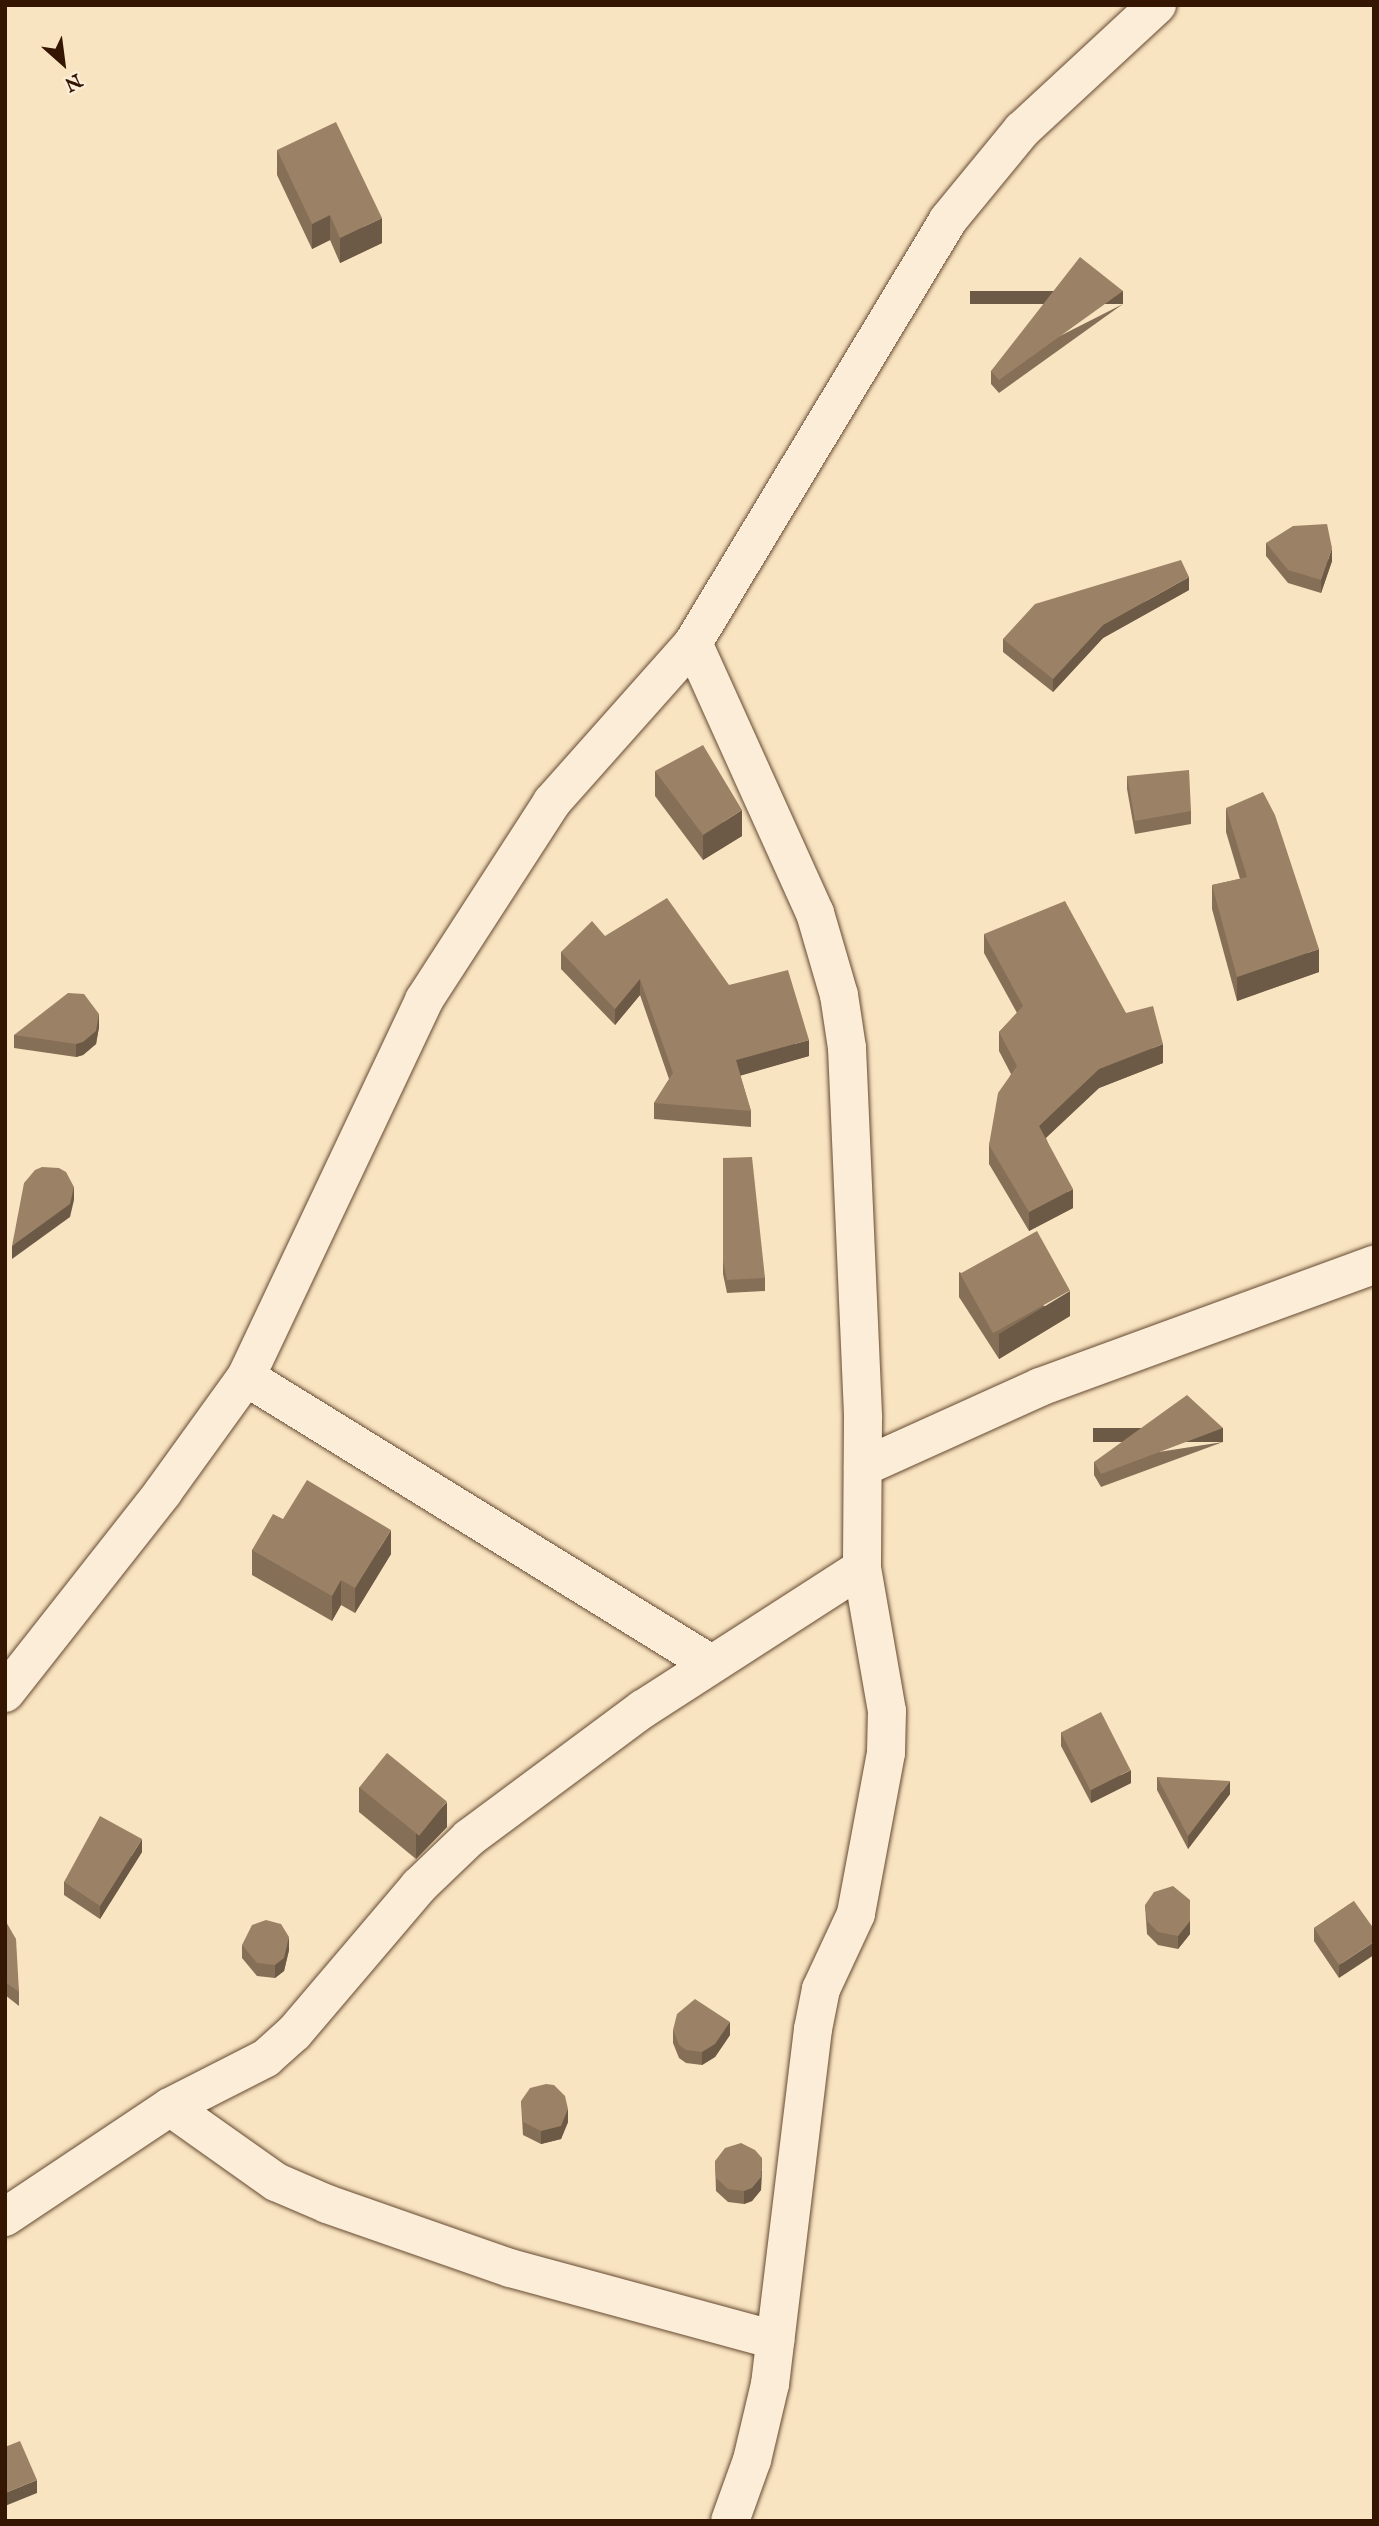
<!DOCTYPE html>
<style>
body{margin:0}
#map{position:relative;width:1379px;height:2526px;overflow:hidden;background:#f9e4c1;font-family:"IM FELL English",serif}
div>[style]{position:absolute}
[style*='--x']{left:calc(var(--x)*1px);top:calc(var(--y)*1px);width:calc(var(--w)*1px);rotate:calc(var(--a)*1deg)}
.roads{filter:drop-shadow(0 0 2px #664a32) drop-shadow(0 0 2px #664a32)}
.minor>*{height:38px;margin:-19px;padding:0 19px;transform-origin:19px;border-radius:19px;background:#fbedd7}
.wall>*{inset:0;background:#856f57}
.shaded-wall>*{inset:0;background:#6c5a47;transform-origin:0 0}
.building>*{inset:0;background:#9b8165;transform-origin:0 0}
span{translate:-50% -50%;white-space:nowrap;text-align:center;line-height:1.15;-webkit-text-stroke:5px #fbedd7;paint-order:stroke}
.frame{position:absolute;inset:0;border:7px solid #351602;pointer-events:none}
.north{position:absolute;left:28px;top:28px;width:70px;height:70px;-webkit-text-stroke:5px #fbedd7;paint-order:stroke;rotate:152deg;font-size:19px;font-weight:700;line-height:28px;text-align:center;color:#351602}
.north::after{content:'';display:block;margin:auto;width:24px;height:32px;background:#351602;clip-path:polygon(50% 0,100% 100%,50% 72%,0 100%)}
</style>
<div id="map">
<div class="roads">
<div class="minor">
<div style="--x:693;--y:643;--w:296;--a:65.7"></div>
<div style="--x:815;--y:913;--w:85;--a:73.7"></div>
<div style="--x:839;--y:995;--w:54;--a:81.4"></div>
<div style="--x:847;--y:1048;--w:370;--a:87.5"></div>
<div style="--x:863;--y:1418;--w:150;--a:90.4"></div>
<div style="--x:862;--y:1568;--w:145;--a:80.1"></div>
<div style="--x:887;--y:1711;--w:42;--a:91.4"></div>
<div style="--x:886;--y:1753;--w:164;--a:100.6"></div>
<div style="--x:856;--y:1914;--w:83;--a:115"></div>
<div style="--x:821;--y:1989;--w:41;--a:101.3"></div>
<div style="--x:813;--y:2029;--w:358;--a:96.9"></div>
<div style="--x:770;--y:2384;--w:78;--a:103.3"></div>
<div style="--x:752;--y:2460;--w:65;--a:109.8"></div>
<div style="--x:246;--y:1377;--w:546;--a:31.68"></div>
<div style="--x:863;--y:1467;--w:194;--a:-24.3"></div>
<div style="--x:1040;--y:1387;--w:356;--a:-20.1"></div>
<div style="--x:5;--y:1693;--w:256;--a:-51.8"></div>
<div style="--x:163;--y:1492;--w:142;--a:-54.2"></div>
<div style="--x:246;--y:1377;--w:417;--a:-64.7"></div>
<div style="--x:424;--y:1000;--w:236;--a:-57.1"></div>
<div style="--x:552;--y:802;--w:213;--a:-48.4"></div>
<div style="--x:693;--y:643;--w:494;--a:-58.9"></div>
<div style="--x:948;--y:220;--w:117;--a:-50.6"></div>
<div style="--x:1022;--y:130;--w:184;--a:-42.8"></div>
<div style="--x:170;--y:2107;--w:130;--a:35.3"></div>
<div style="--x:276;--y:2182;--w:56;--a:23.3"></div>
<div style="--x:327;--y:2204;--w:194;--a:19.3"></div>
<div style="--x:510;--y:2268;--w:275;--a:15.2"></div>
<div style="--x:5;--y:2217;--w:198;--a:-33.7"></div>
<div style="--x:170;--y:2107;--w:108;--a:-27"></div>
<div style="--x:266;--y:2058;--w:38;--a:-42"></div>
<div style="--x:294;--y:2033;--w:193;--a:-49.6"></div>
<div style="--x:419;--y:1886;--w:69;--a:-43.8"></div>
<div style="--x:469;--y:1838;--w:217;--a:-36.6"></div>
<div style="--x:643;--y:1709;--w:260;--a:-32.8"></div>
</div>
</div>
<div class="wall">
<div style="clip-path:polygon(277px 150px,382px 243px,340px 263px,330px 240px,312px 249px,277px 175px)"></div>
<div style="clip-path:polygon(1123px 304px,999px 393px,991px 384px,991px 371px)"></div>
<div style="clip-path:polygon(1266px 543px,1332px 561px,1321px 593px,1288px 583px,1266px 556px)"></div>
<div style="clip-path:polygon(1189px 590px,1103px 638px,1053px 692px,1003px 652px,1003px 639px)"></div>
<div style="clip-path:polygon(655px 771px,742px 836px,703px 860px,655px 796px)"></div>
<div style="clip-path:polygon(1127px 776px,1191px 811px,1191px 824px,1135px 834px,1127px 789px)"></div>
<div style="clip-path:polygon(1226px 808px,1319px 972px,1237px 1001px,1212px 909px,1212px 885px,1240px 879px,1226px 832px)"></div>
<div style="clip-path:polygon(984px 934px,1126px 1013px,1163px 1063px,1099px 1088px,1046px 1138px,1073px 1208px,1029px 1231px,989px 1164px,989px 1145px,1011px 1074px,999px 1051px,999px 1032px,1017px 1013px,984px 953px)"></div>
<div style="clip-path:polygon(605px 936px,729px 985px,809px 1056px,740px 1075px,751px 1111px,751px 1127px,654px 1119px,654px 1103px,669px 1079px,640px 995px,615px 1025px,561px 969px,561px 952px)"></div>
<div style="clip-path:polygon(99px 1027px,96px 1044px,83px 1055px,76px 1057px,14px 1048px,14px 1035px)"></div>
<div style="clip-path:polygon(723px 1158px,765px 1278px,765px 1291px,727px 1293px,723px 1274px)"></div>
<div style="clip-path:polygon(959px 1272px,1070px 1316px,999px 1359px,959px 1297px)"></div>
<div style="clip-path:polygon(1223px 1442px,1101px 1487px,1094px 1475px,1094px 1462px)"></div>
<div style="clip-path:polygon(283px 1519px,391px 1554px,355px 1613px,341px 1605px,332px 1621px,252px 1575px,252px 1550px)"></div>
<div style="clip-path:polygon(1061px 1732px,1131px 1783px,1091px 1803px,1061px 1746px)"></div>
<div style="clip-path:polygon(1157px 1777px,1230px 1794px,1188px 1849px,1157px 1790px)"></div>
<div style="clip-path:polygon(359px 1787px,447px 1827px,416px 1859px,359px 1812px)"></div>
<div style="clip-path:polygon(142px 1852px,100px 1919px,64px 1895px,64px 1882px)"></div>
<div style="clip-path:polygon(1190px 1900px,1190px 1934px,1178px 1949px,1158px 1945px,1147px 1934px,1145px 1905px)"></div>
<div style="clip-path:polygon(1354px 1901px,1339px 1978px,1314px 1941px,1314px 1928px)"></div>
<div style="clip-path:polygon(6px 1920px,19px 1992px,19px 2006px,5px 1995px)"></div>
<div style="clip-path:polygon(242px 1945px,289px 1950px,284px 1971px,275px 1978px,257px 1976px,242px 1958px)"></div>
<div style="clip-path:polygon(673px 2030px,730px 2035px,715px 2057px,702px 2065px,686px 2063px,679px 2058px,673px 2043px)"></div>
<div style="clip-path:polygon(521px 2101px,568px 2122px,561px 2139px,541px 2144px,523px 2135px)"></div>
<div style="clip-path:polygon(715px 2161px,762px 2171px,761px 2190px,752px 2201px,744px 2204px,728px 2202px,716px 2191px)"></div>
</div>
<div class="shaded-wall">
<div style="clip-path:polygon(330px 215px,330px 240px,312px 249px,312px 224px)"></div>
<div style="clip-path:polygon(382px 218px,382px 243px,340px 263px,340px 238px)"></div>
<div style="left:1123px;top:291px;width:13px;height:153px;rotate:90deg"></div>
<div style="clip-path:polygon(1332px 548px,1332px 561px,1321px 593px,1321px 580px)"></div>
<div style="clip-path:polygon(1189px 577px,1189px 590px,1103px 638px,1053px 692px,1053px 679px,1103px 625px)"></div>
<div style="clip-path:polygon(742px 810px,742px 836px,703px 860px,703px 835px)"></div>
<div style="clip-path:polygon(1319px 949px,1319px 972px,1237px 1001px,1237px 977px)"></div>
<div style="clip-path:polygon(640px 979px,640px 995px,615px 1025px,615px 1009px)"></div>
<div style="clip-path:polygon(99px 1014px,99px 1027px,96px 1044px,83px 1055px,76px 1057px,76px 1044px)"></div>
<div style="clip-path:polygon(809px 1040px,809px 1056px,736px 1077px,736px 1060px)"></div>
<div style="clip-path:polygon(1163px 1044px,1163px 1063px,1099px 1088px,1039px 1144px,1039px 1126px,1099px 1069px)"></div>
<div style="clip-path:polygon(74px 1187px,74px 1200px,70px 1217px,12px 1259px,12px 1246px)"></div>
<div style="clip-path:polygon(1073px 1189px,1073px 1208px,1029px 1231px,1029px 1212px)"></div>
<div style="clip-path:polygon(1070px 1291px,1070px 1316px,999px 1359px,999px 1334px)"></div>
<div style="left:1223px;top:1428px;width:14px;height:130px;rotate:90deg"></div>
<div style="clip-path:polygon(391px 1530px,391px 1554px,355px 1613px,355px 1588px)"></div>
<div style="clip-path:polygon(341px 1580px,341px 1605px,332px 1621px,332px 1596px)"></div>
<div style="clip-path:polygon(1131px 1770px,1131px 1783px,1091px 1803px,1091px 1790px)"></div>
<div style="clip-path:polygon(1230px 1781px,1230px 1794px,1188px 1849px,1188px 1836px)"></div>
<div style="clip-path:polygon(447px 1802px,447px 1827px,416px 1859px,416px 1834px)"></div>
<div style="clip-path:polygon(142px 1839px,142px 1852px,100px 1919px,100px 1906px)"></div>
<div style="clip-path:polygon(1190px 1921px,1190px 1934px,1178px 1949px,1178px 1936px)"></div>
<div style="clip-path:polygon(289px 1937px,289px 1950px,284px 1971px,275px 1978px,275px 1965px)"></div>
<div style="clip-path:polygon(1374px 1942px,1374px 1955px,1339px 1978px,1339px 1965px)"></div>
<div style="clip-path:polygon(730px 2022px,730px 2035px,715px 2057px,702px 2065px,702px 2052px)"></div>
<div style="clip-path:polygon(568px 2109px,568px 2122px,561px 2139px,541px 2144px,541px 2131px)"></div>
<div style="clip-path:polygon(762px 2158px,761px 2190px,752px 2201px,744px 2204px,744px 2191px)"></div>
<div style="clip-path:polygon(37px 2480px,37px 2493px,5px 2506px,5px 2493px)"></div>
</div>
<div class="building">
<div style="clip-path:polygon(336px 122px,382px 218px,340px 238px,330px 215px,312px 224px,277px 150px)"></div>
<div style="clip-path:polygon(1080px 257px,1123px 291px,999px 380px,991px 371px)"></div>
<div style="clip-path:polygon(1327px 524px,1332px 548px,1321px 580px,1288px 570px,1266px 543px,1293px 526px)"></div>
<div style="clip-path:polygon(1181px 560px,1189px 577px,1103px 625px,1053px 679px,1003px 639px,1035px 604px)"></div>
<div style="clip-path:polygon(703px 745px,742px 810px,703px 835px,655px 771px)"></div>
<div style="clip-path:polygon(1189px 770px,1191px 811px,1135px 821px,1127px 776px)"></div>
<div style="clip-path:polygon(1263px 792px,1275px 815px,1319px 949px,1237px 977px,1212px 885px,1247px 877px,1226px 808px)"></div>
<div style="clip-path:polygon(667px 898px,729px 985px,788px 970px,809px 1040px,736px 1060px,751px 1111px,654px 1103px,673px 1073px,640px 979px,615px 1009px,561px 952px,592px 921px,605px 936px)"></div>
<div style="clip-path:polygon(1065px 901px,1126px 1013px,1153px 1006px,1163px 1044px,1099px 1069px,1039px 1126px,1073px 1189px,1029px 1212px,989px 1145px,998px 1093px,1017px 1066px,999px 1032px,1023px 1006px,984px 934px)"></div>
<div style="clip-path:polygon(68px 993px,84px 994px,99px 1014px,96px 1031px,83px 1042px,76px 1044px,14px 1035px)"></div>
<div style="clip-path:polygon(752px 1157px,765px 1278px,727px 1280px,723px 1261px,723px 1158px)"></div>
<div style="clip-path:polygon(42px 1167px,59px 1168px,66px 1172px,74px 1187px,70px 1204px,12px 1246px,24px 1183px,35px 1170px)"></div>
<div style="left:1037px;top:1231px;width:68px;height:88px;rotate:61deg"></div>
<div style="clip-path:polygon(1187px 1395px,1223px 1428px,1101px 1474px,1094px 1462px)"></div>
<div style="clip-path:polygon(307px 1480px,391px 1530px,355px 1588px,341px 1580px,332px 1596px,252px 1550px,273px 1514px,283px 1519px)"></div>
<div style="left:1101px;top:1712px;width:65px;height:45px;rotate:63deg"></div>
<div style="left:387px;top:1753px;width:77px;height:44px;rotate:39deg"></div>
<div style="clip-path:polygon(1157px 1777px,1230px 1781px,1188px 1836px)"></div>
<div style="clip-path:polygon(100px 1816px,142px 1839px,100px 1906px,64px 1882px)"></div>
<div style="clip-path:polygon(1173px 1886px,1190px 1900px,1190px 1921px,1178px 1936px,1158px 1932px,1147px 1921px,1145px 1905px,1154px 1892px)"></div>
<div style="clip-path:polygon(1354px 1901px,1374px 1929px,1374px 1942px,1339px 1965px,1314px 1928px)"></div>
<div style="clip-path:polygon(5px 1920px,16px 1939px,19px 1992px,5px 1982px)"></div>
<div style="clip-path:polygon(266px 1920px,281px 1924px,289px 1937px,284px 1958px,275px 1965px,257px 1963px,242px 1945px,252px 1925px)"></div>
<div style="clip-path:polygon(695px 1999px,730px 2022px,715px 2044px,702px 2052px,686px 2050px,679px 2045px,673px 2030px,677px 2014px)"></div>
<div style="clip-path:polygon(546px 2084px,554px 2085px,565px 2096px,568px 2109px,561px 2126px,541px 2131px,523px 2122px,521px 2101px,530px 2088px)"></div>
<div style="clip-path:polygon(741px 2143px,755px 2150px,762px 2158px,761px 2177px,752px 2188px,744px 2191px,728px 2189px,716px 2178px,715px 2161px,725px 2148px)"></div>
<div style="clip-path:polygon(20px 2441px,37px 2480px,5px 2493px,5px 2447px)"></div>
</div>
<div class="frame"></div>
<div class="north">N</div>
</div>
